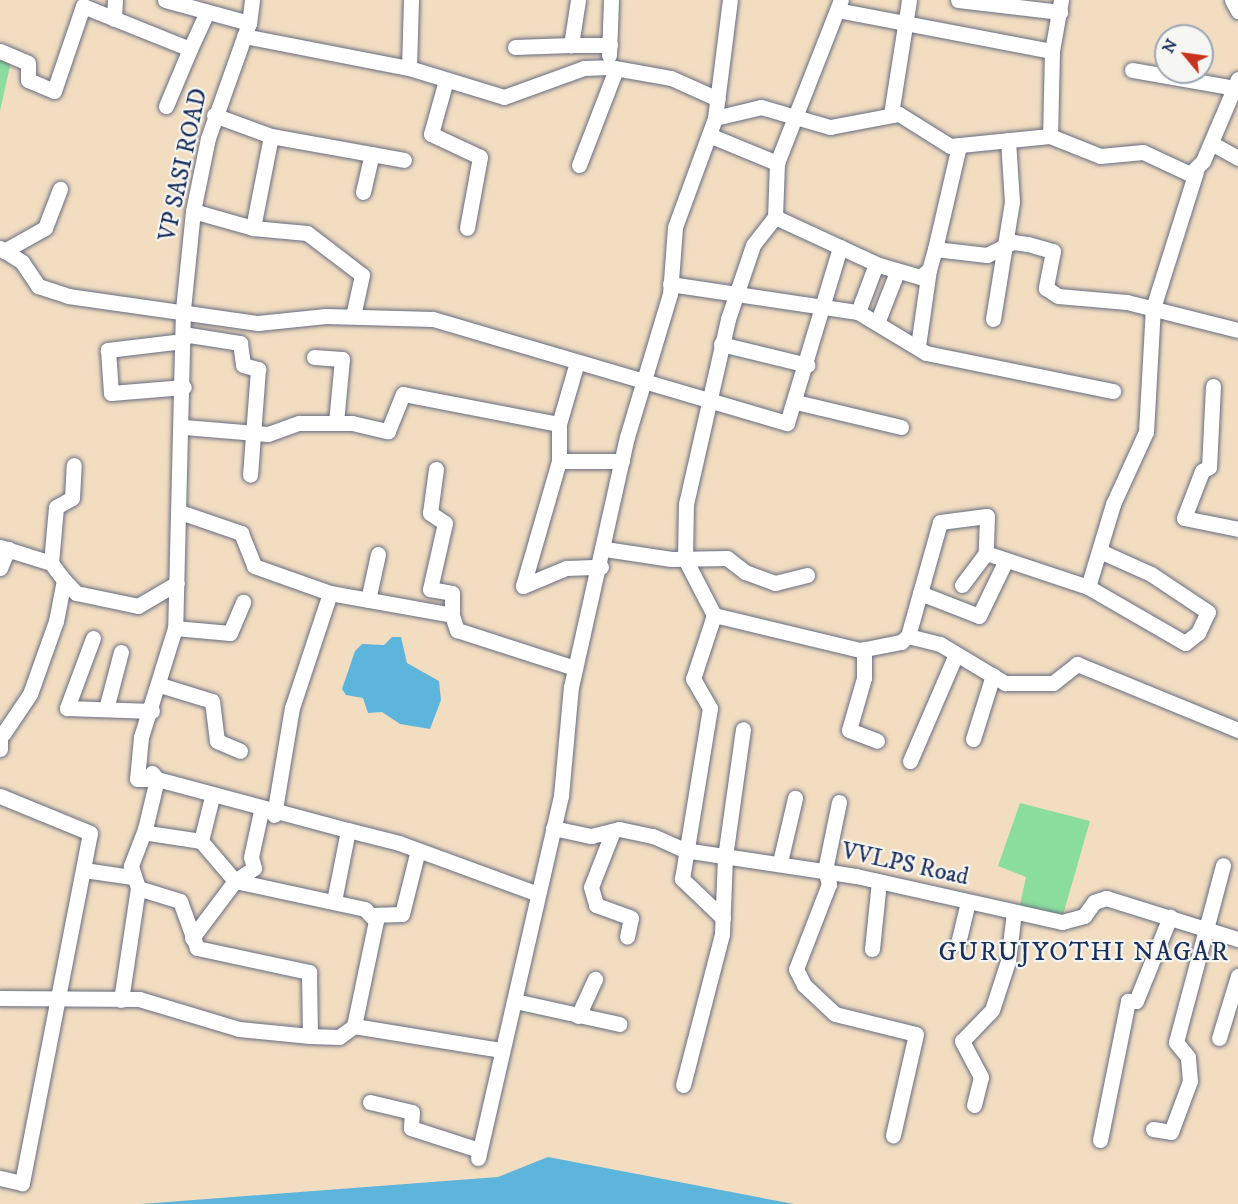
<!DOCTYPE html>
<style>
body{margin:0}
#map{position:relative;width:1238px;height:1204px;overflow:hidden;background:#f2ddc1;font-family:"IM FELL DW Pica",serif}
div>[style]{position:absolute}
[style*='--x']{left:calc(var(--x)*1px);top:calc(var(--y)*1px);width:calc(var(--w)*1px);rotate:calc(var(--a)*1deg)}
.green>*{inset:0;background:#8bdd9d}
.water>*{inset:0;background:#5eb5db}
.roads{filter:drop-shadow(0 0 2px #666c81) drop-shadow(0 0 2px #666c81)}
.minor>*{height:15px;margin:-7.5px;padding:0 7.5px;transform-origin:7.5px;border-radius:7.5px;background:#fff}
span{translate:-50% -50%;white-space:nowrap;text-align:center;line-height:1.15;-webkit-text-stroke:4.5px #f6f6f2;paint-order:stroke}
.street-label{font-size:24px;color:#1b2f5e}
.neighbourhood-label{font-size:26px;color:#1b2f5e;letter-spacing:1.5px}
.north{position:absolute;left:1154px;top:24px;width:60px;height:60px;box-sizing:border-box;background:#f6f6f2;border:2px solid #9ea6b7;border-radius:50%;rotate:299deg;font-size:16px;font-weight:700;line-height:24px;text-align:center;color:#1b2f5e}
.north::after{content:'';display:block;margin:auto;width:21px;height:27px;background:#c8321e;clip-path:polygon(50% 0,100% 100%,50% 72%,0 100%)}
</style>
<div id="map">
<div class="green">
<div style="clip-path:polygon(0 52px,12px 57px,0 111px)"></div>
<div style="clip-path:polygon(1020px 803px,1090px 821px,1063px 915px,1020px 905px,1026px 877px,998px 866px)"></div>
</div>
<div class="water">
<div style="clip-path:polygon(392px 637px,401px 637px,407px 663px,439px 681px,441px 700px,430px 729px,400px 724px,382px 712px,368px 713px,363px 698px,346px 695px,342px 689px,355px 651px,362px 644px,384px 645px)"></div>
<div style="clip-path:polygon(548px 1157px,794px 1204px,141px 1204px,498px 1177px)"></div>
</div>
<div class="roads">
<div class="minor">
<div style="--x:165;--y:0;--w:87;--a:15.3"></div>
<div style="--x:252;--y:0;--w:23;--a:97"></div>
<div style="--x:249;--y:23;--w:122;--a:109.6"></div>
<div style="--x:208;--y:138;--w:75;--a:101.6"></div>
<div style="--x:193;--y:211;--w:99;--a:95.8"></div>
<div style="--x:183;--y:309;--w:319;--a:91.4"></div>
<div style="--x:175;--y:628;--w:114;--a:107.3"></div>
<div style="--x:141;--y:737;--w:42;--a:95.4"></div>
<div style="--x:137;--y:779;--w:20;--a:0"></div>
<div style="--x:157;--y:779;--w:198;--a:15"></div>
<div style="--x:578;--y:0;--w:46;--a:98.8"></div>
<div style="--x:571;--y:45;--w:39;--a:0"></div>
<div style="--x:958;--y:0;--w:103;--a:6.7"></div>
<div style="--x:1232;--y:0;--w:13;--a:61"></div>
<div style="--x:837;--y:10;--w:219;--a:10.8"></div>
<div style="--x:1052;--y:51;--w:85;--a:91.3"></div>
<div style="--x:114;--y:19;--w:19;--a:-87"></div>
<div style="--x:244;--y:36;--w:168;--a:11"></div>
<div style="--x:409;--y:68;--w:99;--a:17"></div>
<div style="--x:504;--y:97;--w:85;--a:-19.9"></div>
<div style="--x:584;--y:68;--w:25;--a:-2"></div>
<div style="--x:609;--y:67;--w:63;--a:10.1"></div>
<div style="--x:671;--y:78;--w:51;--a:24.1"></div>
<div style="--x:515;--y:47;--w:56;--a:-2"></div>
<div style="--x:190;--y:49;--w:41;--a:-65.3"></div>
<div style="--x:0;--y:51;--w:30;--a:23"></div>
<div style="--x:28;--y:63;--w:17;--a:90"></div>
<div style="--x:28;--y:80;--w:28;--a:23"></div>
<div style="--x:54;--y:91;--w:90;--a:-71.2"></div>
<div style="--x:83;--y:6;--w:115;--a:21.9"></div>
<div style="--x:190;--y:49;--w:62;--a:112.8"></div>
<div style="--x:1052;--y:51;--w:52;--a:-80"></div>
<div style="--x:609;--y:55;--w:55;--a:-87.9"></div>
<div style="--x:409;--y:68;--w:68;--a:-88.3"></div>
<div style="--x:1132;--y:70;--w:105;--a:9.9"></div>
<div style="--x:446;--y:80;--w:56;--a:105.5"></div>
<div style="--x:431;--y:134;--w:54;--a:25.1"></div>
<div style="--x:480;--y:157;--w:72;--a:100.4"></div>
<div style="--x:891;--y:114;--w:115;--a:-81"></div>
<div style="--x:214;--y:115;--w:61;--a:20.2"></div>
<div style="--x:271;--y:136;--w:94;--a:101.1"></div>
<div style="--x:715;--y:118;--w:47;--a:-13.4"></div>
<div style="--x:761;--y:107;--w:72;--a:16.2"></div>
<div style="--x:830;--y:127;--w:70;--a:-10.7"></div>
<div style="--x:899;--y:114;--w:60;--a:32.1"></div>
<div style="--x:950;--y:146;--w:100;--a:-5.7"></div>
<div style="--x:1050;--y:136;--w:54;--a:21.8"></div>
<div style="--x:1100;--y:156;--w:43;--a:-5.3"></div>
<div style="--x:1143;--y:152;--w:52;--a:25.1"></div>
<div style="--x:1190;--y:174;--w:18;--a:-45"></div>
<div style="--x:1203;--y:161;--w:89;--a:-66.9"></div>
<div style="--x:709;--y:135;--w:74;--a:22.4"></div>
<div style="--x:777;--y:163;--w:54;--a:92.1"></div>
<div style="--x:775;--y:217;--w:115;--a:24.8"></div>
<div style="--x:879;--y:265;--w:43;--a:16.3"></div>
<div style="--x:920;--y:277;--w:11;--a:-38"></div>
<div style="--x:929;--y:270;--w:22;--a:-74"></div>
<div style="--x:935;--y:249;--w:52;--a:6.6"></div>
<div style="--x:987;--y:255;--w:29;--a:-27"></div>
<div style="--x:1013;--y:242;--w:15;--a:8"></div>
<div style="--x:1028;--y:244;--w:26;--a:16"></div>
<div style="--x:1053;--y:251;--w:38;--a:101"></div>
<div style="--x:1046;--y:288;--w:14;--a:34"></div>
<div style="--x:1058;--y:296;--w:69;--a:5"></div>
<div style="--x:1127;--y:302;--w:114;--a:14.2"></div>
<div style="--x:271;--y:136;--w:135;--a:10.2"></div>
<div style="--x:1211;--y:143;--w:31;--a:29"></div>
<div style="--x:777;--y:163;--w:175;--a:-68.6"></div>
<div style="--x:579;--y:165;--w:103;--a:-68.9"></div>
<div style="--x:363;--y:192;--w:39;--a:-77"></div>
<div style="--x:193;--y:211;--w:62;--a:15.8"></div>
<div style="--x:253;--y:228;--w:54;--a:5.3"></div>
<div style="--x:307;--y:233;--w:69;--a:37.4"></div>
<div style="--x:362;--y:275;--w:42;--a:102.4"></div>
<div style="--x:0;--y:248;--w:26;--a:32"></div>
<div style="--x:22;--y:262;--w:29;--a:56"></div>
<div style="--x:38;--y:286;--w:32;--a:18"></div>
<div style="--x:68;--y:296;--w:192;--a:8.1"></div>
<div style="--x:258;--y:323;--w:68;--a:-5.9"></div>
<div style="--x:326;--y:316;--w:107;--a:1.6"></div>
<div style="--x:433;--y:319;--w:369;--a:16.4"></div>
<div style="--x:787;--y:423;--w:184;--a:-73.2"></div>
<div style="--x:935;--y:249;--w:106;--a:-76.9"></div>
<div style="--x:4;--y:251;--w:47;--a:-29.3"></div>
<div style="--x:45;--y:228;--w:42;--a:-69"></div>
<div style="--x:670;--y:284;--w:190;--a:8.5"></div>
<div style="--x:858;--y:312;--w:51;--a:-69.4"></div>
<div style="--x:858;--y:312;--w:79;--a:31.1"></div>
<div style="--x:926;--y:353;--w:191;--a:11.5"></div>
<div style="--x:993;--y:319;--w:119;--a:-80.8"></div>
<div style="--x:1012;--y:202;--w:62;--a:-93.7"></div>
<div style="--x:877;--y:323;--w:55;--a:-68.6"></div>
<div style="--x:183;--y:334;--w:58;--a:9"></div>
<div style="--x:240;--y:343;--w:22;--a:82"></div>
<div style="--x:243;--y:365;--w:16;--a:15"></div>
<div style="--x:258;--y:369;--w:106;--a:94.3"></div>
<div style="--x:183;--y:341;--w:76;--a:173.2"></div>
<div style="--x:108;--y:350;--w:43;--a:86"></div>
<div style="--x:111;--y:393;--w:73;--a:-4.7"></div>
<div style="--x:721;--y:344;--w:89;--a:13.6"></div>
<div style="--x:918;--y:346;--w:77;--a:-81.8"></div>
<div style="--x:314;--y:357;--w:28;--a:4"></div>
<div style="--x:342;--y:359;--w:64;--a:95.4"></div>
<div style="--x:1213;--y:386;--w:81;--a:92.8"></div>
<div style="--x:1209;--y:467;--w:8;--a:150"></div>
<div style="--x:1202;--y:471;--w:50;--a:111"></div>
<div style="--x:1184;--y:518;--w:55;--a:11.5"></div>
<div style="--x:796;--y:402;--w:108;--a:13.4"></div>
<div style="--x:559;--y:424;--w:37;--a:90"></div>
<div style="--x:559;--y:461;--w:63;--a:0"></div>
<div style="--x:184;--y:427;--w:84;--a:4.8"></div>
<div style="--x:268;--y:434;--w:33;--a:-20"></div>
<div style="--x:299;--y:423;--w:53;--a:0"></div>
<div style="--x:352;--y:423;--w:37;--a:13"></div>
<div style="--x:388;--y:431;--w:40;--a:-68"></div>
<div style="--x:403;--y:394;--w:159;--a:10.9"></div>
<div style="--x:559;--y:424;--w:65;--a:-73.8"></div>
<div style="--x:559;--y:461;--w:130;--a:106.1"></div>
<div style="--x:523;--y:586;--w:47;--a:-22.7"></div>
<div style="--x:566;--y:568;--w:35;--a:-2"></div>
<div style="--x:436;--y:469;--w:44;--a:97.8"></div>
<div style="--x:430;--y:513;--w:18;--a:34"></div>
<div style="--x:445;--y:523;--w:68;--a:102.8"></div>
<div style="--x:430;--y:589;--w:22;--a:10"></div>
<div style="--x:452;--y:593;--w:22;--a:90"></div>
<div style="--x:180;--y:512;--w:65;--a:19"></div>
<div style="--x:241;--y:533;--w:35;--a:68"></div>
<div style="--x:254;--y:566;--w:81;--a:19.6"></div>
<div style="--x:0;--y:547;--w:53;--a:17.4"></div>
<div style="--x:51;--y:563;--w:21;--a:53"></div>
<div style="--x:64;--y:580;--w:42;--a:101"></div>
<div style="--x:56;--y:621;--w:77;--a:109.6"></div>
<div style="--x:30;--y:694;--w:48;--a:124"></div>
<div style="--x:605;--y:549;--w:67;--a:8.6"></div>
<div style="--x:671;--y:559;--w:56;--a:-1"></div>
<div style="--x:727;--y:558;--w:23;--a:38"></div>
<div style="--x:745;--y:572;--w:32;--a:20"></div>
<div style="--x:775;--y:583;--w:33;--a:-14"></div>
<div style="--x:986;--y:553;--w:108;--a:18.4"></div>
<div style="--x:1088;--y:587;--w:112;--a:30"></div>
<div style="--x:1185;--y:643;--w:16;--a:-38"></div>
<div style="--x:1198;--y:633;--w:23;--a:-65"></div>
<div style="--x:1208;--y:612;--w:69;--a:-146.3"></div>
<div style="--x:1151;--y:574;--w:54;--a:-155.8"></div>
<div style="--x:51;--y:563;--w:56;--a:-84.9"></div>
<div style="--x:56;--y:507;--w:18;--a:-29"></div>
<div style="--x:72;--y:498;--w:33;--a:-87"></div>
<div style="--x:0;--y:568;--w:21;--a:-67"></div>
<div style="--x:64;--y:580;--w:18;--a:47"></div>
<div style="--x:76;--y:593;--w:63;--a:11.8"></div>
<div style="--x:138;--y:606;--w:45;--a:-30.5"></div>
<div style="--x:1088;--y:587;--w:87;--a:-73.2"></div>
<div style="--x:1113;--y:504;--w:79;--a:-65.4"></div>
<div style="--x:1146;--y:432;--w:124;--a:-86.8"></div>
<div style="--x:1153;--y:308;--w:143;--a:-72.5"></div>
<div style="--x:920;--y:593;--w:63;--a:21.3"></div>
<div style="--x:979;--y:616;--w:62;--a:-64.3"></div>
<div style="--x:368;--y:600;--w:47;--a:-77.7"></div>
<div style="--x:714;--y:615;--w:150;--a:13.5"></div>
<div style="--x:860;--y:650;--w:42;--a:-11"></div>
<div style="--x:901;--y:642;--w:9;--a:-41"></div>
<div style="--x:908;--y:636;--w:118;--a:-74.3"></div>
<div style="--x:940;--y:522;--w:47;--a:-7.3"></div>
<div style="--x:987;--y:516;--w:37;--a:92"></div>
<div style="--x:986;--y:553;--w:40;--a:127"></div>
<div style="--x:175;--y:628;--w:55;--a:5.2"></div>
<div style="--x:230;--y:633;--w:34;--a:-67"></div>
<div style="--x:908;--y:636;--w:33;--a:14"></div>
<div style="--x:940;--y:644;--w:76;--a:31"></div>
<div style="--x:1005;--y:683;--w:48;--a:0"></div>
<div style="--x:1053;--y:683;--w:31;--a:-38"></div>
<div style="--x:1077;--y:664;--w:174;--a:22.3"></div>
<div style="--x:93;--y:638;--w:75;--a:110.4"></div>
<div style="--x:67;--y:708;--w:85;--a:2"></div>
<div style="--x:864;--y:649;--w:29;--a:90"></div>
<div style="--x:864;--y:678;--w:54;--a:106.1"></div>
<div style="--x:849;--y:730;--w:30;--a:21"></div>
<div style="--x:160;--y:685;--w:54;--a:17.1"></div>
<div style="--x:212;--y:701;--w:40;--a:82.9"></div>
<div style="--x:217;--y:741;--w:25;--a:23"></div>
<div style="--x:106;--y:709;--w:59;--a:-75.3"></div>
<div style="--x:0;--y:733;--w:16;--a:90"></div>
<div style="--x:973;--y:739;--w:67;--a:-72.6"></div>
<div style="--x:910;--y:761;--w:116;--a:-66.7"></div>
<div style="--x:0;--y:796;--w:97;--a:22.3"></div>
<div style="--x:90;--y:833;--w:357;--a:101"></div>
<div style="--x:22;--y:1183;--w:23;--a:-167"></div>
<div style="--x:839;--y:802;--w:69;--a:101.6"></div>
<div style="--x:825;--y:870;--w:15;--a:74"></div>
<div style="--x:829;--y:884;--w:91;--a:111.2"></div>
<div style="--x:796;--y:969;--w:18;--a:63"></div>
<div style="--x:804;--y:985;--w:42;--a:43.1"></div>
<div style="--x:835;--y:1014;--w:83;--a:13.9"></div>
<div style="--x:916;--y:1034;--w:104;--a:102.8"></div>
<div style="--x:274;--y:815;--w:109;--a:-80.5"></div>
<div style="--x:292;--y:708;--w:121;--a:-71.7"></div>
<div style="--x:330;--y:593;--w:124;--a:10.2"></div>
<div style="--x:452;--y:615;--w:16;--a:72"></div>
<div style="--x:457;--y:630;--w:124;--a:17.9"></div>
<div style="--x:553;--y:828;--w:39;--a:12"></div>
<div style="--x:591;--y:836;--w:29;--a:-14"></div>
<div style="--x:619;--y:829;--w:35;--a:12"></div>
<div style="--x:653;--y:836;--w:34;--a:24"></div>
<div style="--x:684;--y:850;--w:174;--a:8.6"></div>
<div style="--x:856;--y:876;--w:211;--a:12.6"></div>
<div style="--x:1062;--y:922;--w:23;--a:-15"></div>
<div style="--x:1084;--y:916;--w:17;--a:-54"></div>
<div style="--x:1094;--y:902;--w:13;--a:-18"></div>
<div style="--x:1106;--y:898;--w:138;--a:17.3"></div>
<div style="--x:145;--y:829;--w:40;--a:111"></div>
<div style="--x:131;--y:866;--w:23;--a:72"></div>
<div style="--x:138;--y:888;--w:44;--a:17.2"></div>
<div style="--x:180;--y:901;--w:50;--a:70.1"></div>
<div style="--x:197;--y:948;--w:115;--a:12.1"></div>
<div style="--x:309;--y:972;--w:64;--a:89.1"></div>
<div style="--x:613;--y:831;--w:60;--a:111.4"></div>
<div style="--x:591;--y:887;--w:19;--a:74"></div>
<div style="--x:596;--y:905;--w:37;--a:20"></div>
<div style="--x:631;--y:918;--w:19;--a:102"></div>
<div style="--x:201;--y:841;--w:45;--a:-76"></div>
<div style="--x:780;--y:862;--w:66;--a:-76.8"></div>
<div style="--x:84;--y:870;--w:49;--a:8.3"></div>
<div style="--x:334;--y:901;--w:72;--a:-78.8"></div>
<div style="--x:348;--y:830;--w:53;--a:14.3"></div>
<div style="--x:399;--y:843;--w:146;--a:20.1"></div>
<div style="--x:371;--y:915;--w:31;--a:-2"></div>
<div style="--x:402;--y:914;--w:62;--a:-76"></div>
<div style="--x:723;--y:918;--w:57;--a:-136.4"></div>
<div style="--x:682;--y:879;--w:173;--a:-80.7"></div>
<div style="--x:710;--y:708;--w:34;--a:-120"></div>
<div style="--x:693;--y:679;--w:67;--a:-71.8"></div>
<div style="--x:714;--y:615;--w:63;--a:-117.4"></div>
<div style="--x:685;--y:559;--w:55;--a:-89"></div>
<div style="--x:686;--y:504;--w:190;--a:-77.2"></div>
<div style="--x:728;--y:319;--w:78;--a:-71.3"></div>
<div style="--x:753;--y:245;--w:36;--a:-52"></div>
<div style="--x:192;--y:938;--w:71;--a:-53"></div>
<div style="--x:235;--y:881;--w:23;--a:-34"></div>
<div style="--x:254;--y:868;--w:11;--a:-105"></div>
<div style="--x:251;--y:857;--w:47;--a:-77.7"></div>
<div style="--x:958;--y:943;--w:42;--a:-76.3"></div>
<div style="--x:872;--y:949;--w:68;--a:-84.1"></div>
<div style="--x:0;--y:998;--w:139;--a:0.4"></div>
<div style="--x:139;--y:999;--w:104;--a:16.7"></div>
<div style="--x:239;--y:1029;--w:71;--a:5.6"></div>
<div style="--x:310;--y:1036;--w:29;--a:2"></div>
<div style="--x:339;--y:1037;--w:19;--a:-36"></div>
<div style="--x:354;--y:1026;--w:107;--a:-78.2"></div>
<div style="--x:376;--y:921;--w:16;--a:-133"></div>
<div style="--x:365;--y:909;--w:133;--a:-167.8"></div>
<div style="--x:235;--y:881;--w:52;--a:-130.4"></div>
<div style="--x:201;--y:841;--w:54;--a:-171.4"></div>
<div style="--x:148;--y:833;--w:5;--a:-127"></div>
<div style="--x:145;--y:829;--w:51;--a:-76.5"></div>
<div style="--x:157;--y:779;--w:8;--a:-130"></div>
<div style="--x:121;--y:1000;--w:113;--a:-81.4"></div>
<div style="--x:515;--y:1001;--w:107;--a:12.4"></div>
<div style="--x:578;--y:1016;--w:41;--a:-65.3"></div>
<div style="--x:354;--y:1026;--w:148;--a:9.3"></div>
<div style="--x:1219;--y:1038;--w:65;--a:-73"></div>
<div style="--x:683;--y:1085;--w:156;--a:-75.5"></div>
<div style="--x:722;--y:934;--w:77;--a:-87.8"></div>
<div style="--x:725;--y:857;--w:129;--a:-82"></div>
<div style="--x:370;--y:1102;--w:43;--a:13.4"></div>
<div style="--x:412;--y:1112;--w:16;--a:94"></div>
<div style="--x:411;--y:1128;--w:71;--a:17.9"></div>
<div style="--x:974;--y:1105;--w:29;--a:-76"></div>
<div style="--x:981;--y:1077;--w:41;--a:-117.8"></div>
<div style="--x:962;--y:1041;--w:43;--a:-45.9"></div>
<div style="--x:992;--y:1010;--w:52;--a:-71.9"></div>
<div style="--x:1008;--y:961;--w:49;--a:-83"></div>
<div style="--x:1153;--y:1129;--w:18;--a:9"></div>
<div style="--x:1171;--y:1132;--w:54;--a:-69.6"></div>
<div style="--x:1190;--y:1081;--w:24;--a:-95"></div>
<div style="--x:1188;--y:1057;--w:19;--a:-129"></div>
<div style="--x:1176;--y:1042;--w:183;--a:-75.1"></div>
<div style="--x:1100;--y:1140;--w:142;--a:-78.6"></div>
<div style="--x:1128;--y:1001;--w:8;--a:0"></div>
<div style="--x:1136;--y:1001;--w:91;--a:-68"></div>
<div style="--x:478;--y:1158;--w:371;--a:-77.1"></div>
<div style="--x:561;--y:796;--w:109;--a:-84.8"></div>
<div style="--x:571;--y:687;--w:256;--a:-77.4"></div>
<div style="--x:627;--y:437;--w:149;--a:-73.3"></div>
<div style="--x:670;--y:294;--w:67;--a:-85.7"></div>
<div style="--x:675;--y:227;--w:116;--a:-69.8"></div>
<div style="--x:715;--y:118;--w:119;--a:-82.8"></div>
</div>
</div>
<div class="street-label">
<span style="left:184px;top:165px;rotate:-78deg">VP SASI ROAD</span>
<span style="left:905px;top:865px;rotate:12deg">VVLPS Road</span>
</div>
<div class="neighbourhood-label">
<span style="left:1084px;top:953px">GURUJYOTHI NAGAR</span>
</div>
<div class="north">N</div>
</div>
